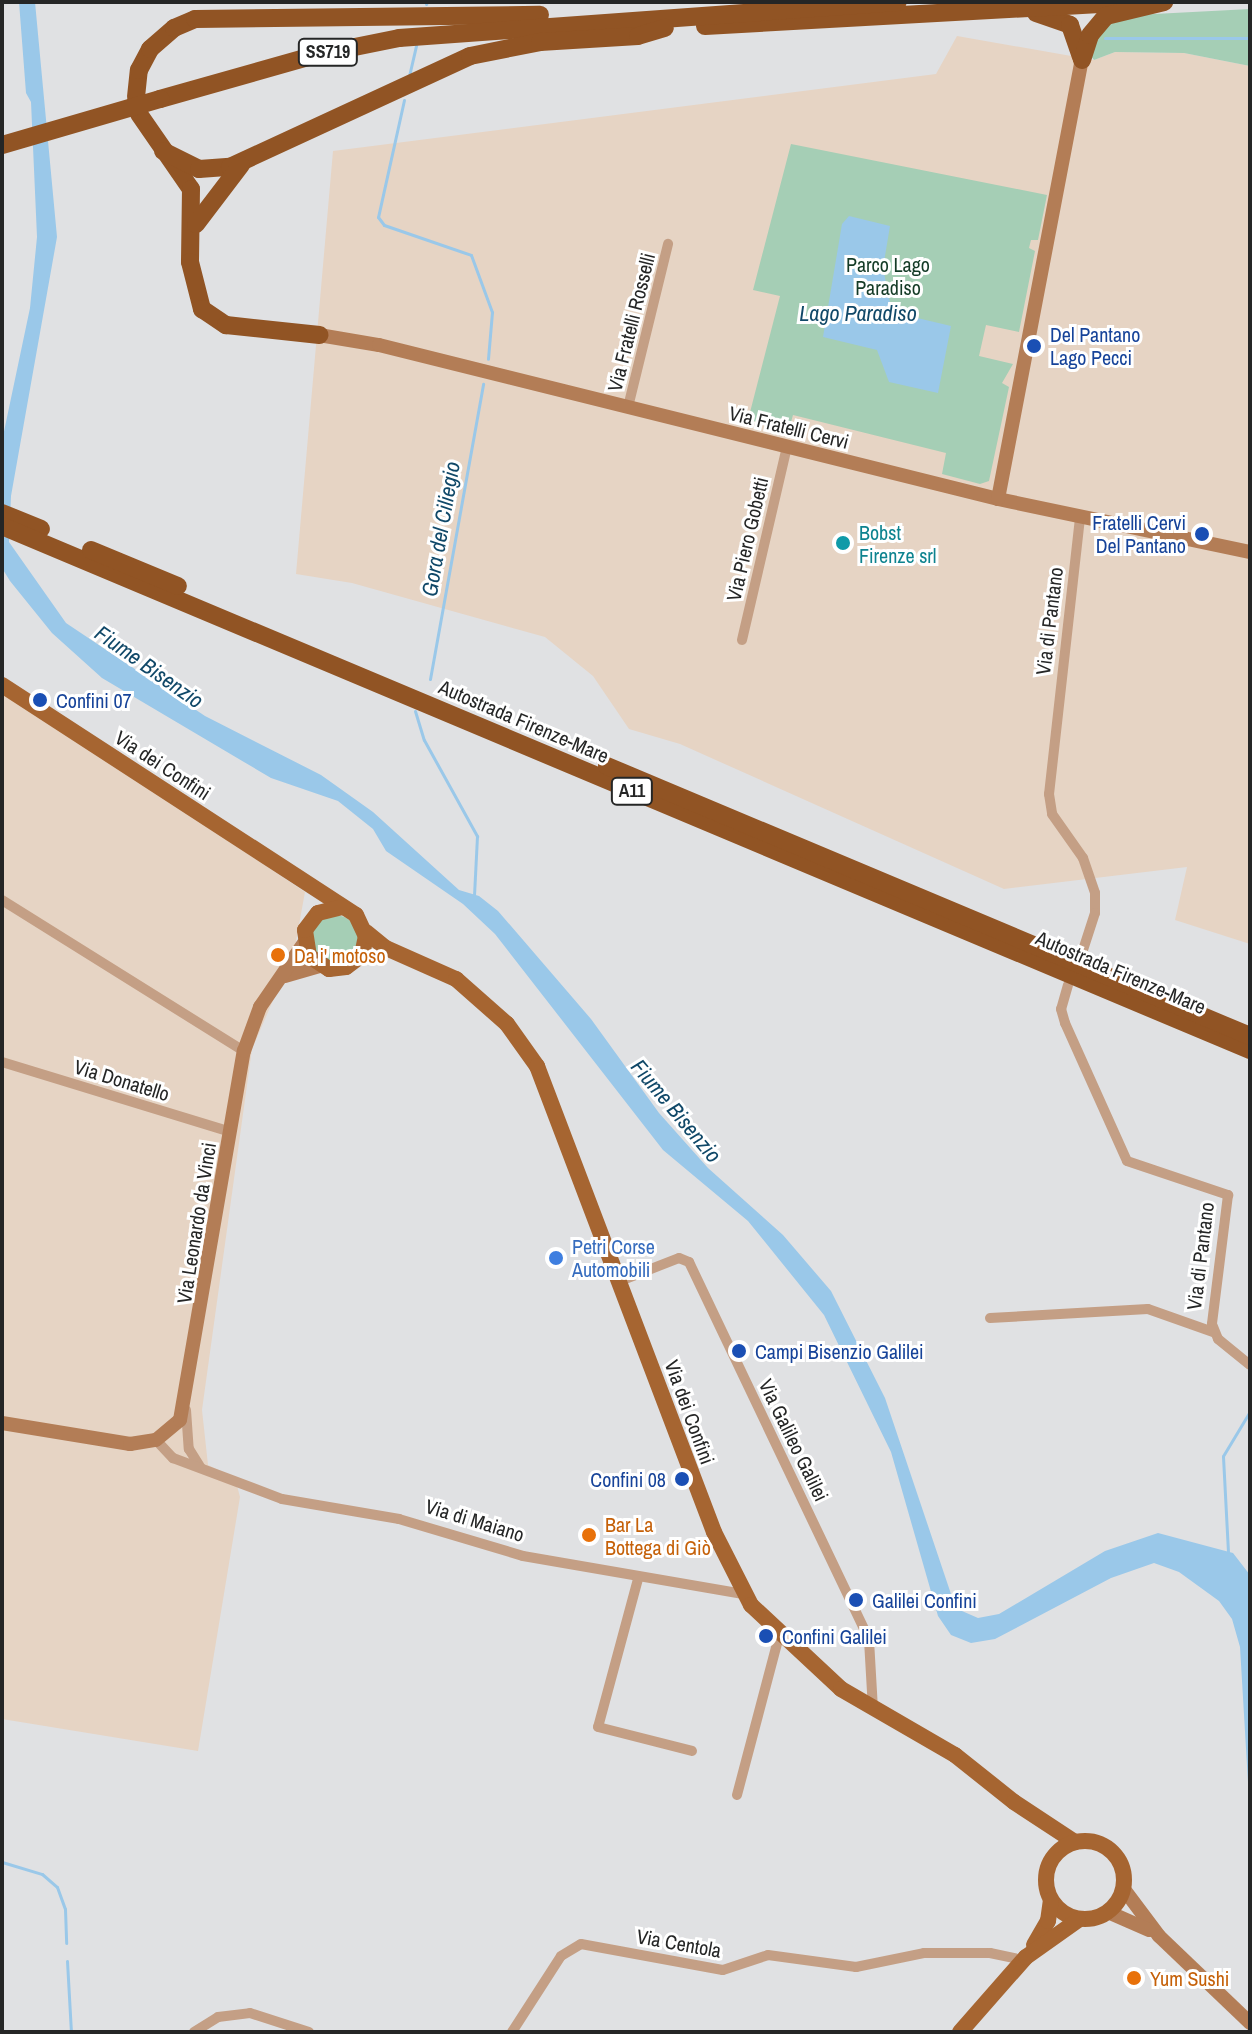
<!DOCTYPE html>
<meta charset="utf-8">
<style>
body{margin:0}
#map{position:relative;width:1252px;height:2034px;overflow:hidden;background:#e0e1e3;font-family:"Archivo Narrow",sans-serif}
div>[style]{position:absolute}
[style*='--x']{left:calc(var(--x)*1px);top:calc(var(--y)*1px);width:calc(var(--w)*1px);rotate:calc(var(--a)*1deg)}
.industrial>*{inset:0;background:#e6d4c4}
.green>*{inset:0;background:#a5ceb5}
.round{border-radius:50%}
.water>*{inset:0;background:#9ac8e9}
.stream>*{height:3px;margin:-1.5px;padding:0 1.5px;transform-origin:1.5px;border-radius:1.5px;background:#9ac8e9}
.street>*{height:10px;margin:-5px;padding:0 5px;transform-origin:5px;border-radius:5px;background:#c49f85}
.secondary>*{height:14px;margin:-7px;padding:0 7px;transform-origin:7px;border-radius:7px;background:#b37d56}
.primary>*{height:16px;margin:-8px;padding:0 8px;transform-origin:8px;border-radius:8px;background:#a66531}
.primary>.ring{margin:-8px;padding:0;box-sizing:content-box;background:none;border:16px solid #a66531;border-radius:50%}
.highway>*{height:18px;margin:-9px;padding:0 9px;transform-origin:9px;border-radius:9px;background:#915424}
.highway-bridge>*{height:18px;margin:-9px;padding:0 9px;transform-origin:9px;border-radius:9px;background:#915424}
.dots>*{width:22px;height:22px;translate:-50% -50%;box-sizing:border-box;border:4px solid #fff;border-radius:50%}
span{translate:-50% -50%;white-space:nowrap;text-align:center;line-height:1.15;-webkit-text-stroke:6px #fff;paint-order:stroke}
.shield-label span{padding:2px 6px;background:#fff;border:2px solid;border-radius:6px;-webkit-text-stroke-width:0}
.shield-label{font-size:18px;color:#252626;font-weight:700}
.park-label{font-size:20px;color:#143b27}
.street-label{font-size:20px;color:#252626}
.transit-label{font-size:20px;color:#164399}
.left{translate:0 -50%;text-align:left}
.right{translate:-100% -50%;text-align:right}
.culture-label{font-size:20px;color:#0d838f}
.food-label{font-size:20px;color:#c56008}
.shop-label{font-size:20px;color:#366cbe}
.water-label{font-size:22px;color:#104868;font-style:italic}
.frame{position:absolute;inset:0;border:4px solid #252626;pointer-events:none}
</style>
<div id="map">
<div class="industrial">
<div style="clip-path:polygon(957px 36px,1094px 60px,1115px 52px,1184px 53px,1250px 66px,1250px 944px,1175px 920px,1187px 867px,1004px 889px,680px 744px,629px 729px,593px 676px,545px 637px,352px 583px,296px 574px,333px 151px,936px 74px)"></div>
<div style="clip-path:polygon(2px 690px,305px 892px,294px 952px,252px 1049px,202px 1410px,208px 1465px,235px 1478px,240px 1497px,198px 1751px,2px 1719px)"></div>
</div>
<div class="green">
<div style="clip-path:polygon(1250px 9px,1250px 66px,1184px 53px,1115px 52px,1094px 60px,1090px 55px,1093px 39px,1116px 16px)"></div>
<div style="clip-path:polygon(791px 144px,1047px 195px,1038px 240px,1031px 240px,1029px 248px,1035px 251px,1019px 332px,986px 325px,979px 356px,1013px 364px,1002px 383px,1009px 387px,989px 481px,980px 484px,942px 474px,946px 453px,793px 415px,789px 429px,748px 420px,780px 296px,753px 290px)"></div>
<div class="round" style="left:312px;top:915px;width:46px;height:46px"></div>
</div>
<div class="water">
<div style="clip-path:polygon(19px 2px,35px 2px,57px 237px,11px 496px,9px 542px,66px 623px,205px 716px,321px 775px,373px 812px,459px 890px,479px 896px,498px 911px,591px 1019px,659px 1113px,708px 1168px,783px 1235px,831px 1291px,885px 1398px,951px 1594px,962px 1611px,978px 1618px,999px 1614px,1105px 1551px,1158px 1533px,1233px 1553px,1250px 1575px,1250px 1816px,1240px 1647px,1232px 1619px,1219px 1601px,1179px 1572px,1154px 1563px,1111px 1578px,995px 1639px,971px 1643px,951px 1635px,938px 1616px,891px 1452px,824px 1315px,748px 1221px,663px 1150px,495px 934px,463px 904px,386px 851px,373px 829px,338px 801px,271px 778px,102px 678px,52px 633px,10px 581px,2px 568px,2px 441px,30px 308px,37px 237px,31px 102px,26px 93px)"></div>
<div style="clip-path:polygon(849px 216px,890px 226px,883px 268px,892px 312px,951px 326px,938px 393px,889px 382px,877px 350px,823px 337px,842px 224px)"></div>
</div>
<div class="stream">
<div style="--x:426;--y:4;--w:2;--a:-63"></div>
<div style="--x:1105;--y:38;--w:145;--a:0"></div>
<div style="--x:409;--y:76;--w:32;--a:-77"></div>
<div style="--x:404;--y:100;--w:120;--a:102.5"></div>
<div style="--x:378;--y:217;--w:10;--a:53"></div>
<div style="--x:384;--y:225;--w:92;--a:19"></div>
<div style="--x:471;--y:255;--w:61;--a:69.8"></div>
<div style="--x:492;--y:312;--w:47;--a:94.9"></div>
<div style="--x:430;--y:679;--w:300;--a:-79.8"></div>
<div style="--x:415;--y:711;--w:30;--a:73"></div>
<div style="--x:424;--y:740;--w:110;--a:61.1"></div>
<div style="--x:477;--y:836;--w:59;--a:92.9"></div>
<div style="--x:1228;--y:1552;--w:96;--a:-93"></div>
<div style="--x:1223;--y:1456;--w:52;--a:-59"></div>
<div style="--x:2;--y:1862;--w:42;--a:16.7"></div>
<div style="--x:42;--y:1874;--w:20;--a:41"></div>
<div style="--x:57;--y:1887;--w:23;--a:70"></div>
<div style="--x:65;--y:1909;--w:34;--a:88"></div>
<div style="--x:67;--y:1961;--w:71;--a:86.8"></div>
</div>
<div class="street">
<div style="--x:628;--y:407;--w:168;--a:-76.2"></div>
<div style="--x:1080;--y:518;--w:278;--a:96.4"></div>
<div style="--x:1049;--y:794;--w:20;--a:81"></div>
<div style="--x:1052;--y:814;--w:54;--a:54.8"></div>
<div style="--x:1083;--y:858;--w:37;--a:71"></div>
<div style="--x:1095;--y:893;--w:20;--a:90"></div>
<div style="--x:1095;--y:913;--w:42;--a:108"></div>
<div style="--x:742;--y:640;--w:198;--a:-76.9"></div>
<div style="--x:2;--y:900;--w:285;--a:32"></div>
<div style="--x:1068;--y:985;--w:25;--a:106"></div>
<div style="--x:1061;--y:1009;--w:15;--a:74"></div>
<div style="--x:1065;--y:1023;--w:151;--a:65.8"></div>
<div style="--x:1127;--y:1161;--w:107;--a:18.6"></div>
<div style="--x:1228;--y:1195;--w:130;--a:97.1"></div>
<div style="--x:1212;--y:1324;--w:16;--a:68"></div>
<div style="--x:1218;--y:1339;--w:41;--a:39.1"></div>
<div style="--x:2;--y:1062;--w:239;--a:17"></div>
<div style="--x:620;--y:1281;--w:63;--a:-21.3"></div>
<div style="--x:679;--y:1258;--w:11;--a:22"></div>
<div style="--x:689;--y:1262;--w:419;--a:64.5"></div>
<div style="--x:869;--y:1640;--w:69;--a:86.7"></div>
<div style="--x:990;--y:1318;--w:158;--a:-3.3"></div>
<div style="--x:1148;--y:1309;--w:69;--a:19.5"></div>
<div style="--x:186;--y:1410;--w:39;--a:86"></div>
<div style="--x:189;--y:1449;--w:22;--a:58"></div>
<div style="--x:156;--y:1440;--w:25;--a:47"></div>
<div style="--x:173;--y:1458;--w:116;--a:20.6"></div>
<div style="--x:282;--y:1499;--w:119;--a:9.7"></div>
<div style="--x:399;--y:1519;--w:129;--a:16.6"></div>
<div style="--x:523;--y:1556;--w:222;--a:9.8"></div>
<div style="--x:638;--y:1579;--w:153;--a:105.1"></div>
<div style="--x:598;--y:1727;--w:97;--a:14.3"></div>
<div style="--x:737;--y:1795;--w:164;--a:-75.2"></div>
<div style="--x:194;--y:2032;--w:28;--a:-32"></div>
<div style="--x:218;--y:2017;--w:32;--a:-7"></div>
<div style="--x:250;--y:2013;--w:62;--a:17.9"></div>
<div style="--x:512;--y:2032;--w:90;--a:-57.2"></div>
<div style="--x:561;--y:1956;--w:23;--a:-31"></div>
<div style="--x:581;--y:1944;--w:144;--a:10.4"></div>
<div style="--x:723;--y:1970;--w:47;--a:-18.4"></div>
<div style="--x:768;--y:1955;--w:89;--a:7.8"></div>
<div style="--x:856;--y:1967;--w:69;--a:-11.6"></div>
<div style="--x:924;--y:1953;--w:66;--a:0"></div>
<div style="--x:990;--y:1953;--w:35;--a:12"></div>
</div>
<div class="secondary">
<div style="--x:319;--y:335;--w:61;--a:9.5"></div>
<div style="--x:379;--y:345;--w:638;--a:13.97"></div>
<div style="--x:998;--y:499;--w:258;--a:11.9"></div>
<div style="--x:998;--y:499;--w:447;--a:-79.2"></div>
<div style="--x:285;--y:976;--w:36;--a:-16"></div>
<div style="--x:2;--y:1423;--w:130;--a:9.3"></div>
<div style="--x:130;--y:1444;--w:26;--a:-9"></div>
<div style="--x:156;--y:1440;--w:31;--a:-40"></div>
<div style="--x:180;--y:1420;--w:375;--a:-80.2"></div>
<div style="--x:244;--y:1051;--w:47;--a:-70"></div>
<div style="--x:260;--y:1007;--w:78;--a:-55.5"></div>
<div style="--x:1123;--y:1888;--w:60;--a:53.1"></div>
<div style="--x:1159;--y:1936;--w:126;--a:43.7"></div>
<div style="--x:1108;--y:1912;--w:45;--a:23.7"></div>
</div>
<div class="primary">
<div style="--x:2;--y:685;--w:422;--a:33"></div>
<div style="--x:356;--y:915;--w:23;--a:65"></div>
<div style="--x:366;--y:936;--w:19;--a:102"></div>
<div style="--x:362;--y:955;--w:20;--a:143"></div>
<div style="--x:346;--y:967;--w:17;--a:173"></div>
<div style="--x:329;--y:969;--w:24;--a:-147"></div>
<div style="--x:309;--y:956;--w:26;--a:-99"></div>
<div style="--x:305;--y:930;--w:21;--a:-53"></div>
<div style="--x:318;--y:913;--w:25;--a:-14"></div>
<div style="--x:366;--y:932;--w:26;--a:39"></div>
<div style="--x:386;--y:948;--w:77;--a:23.9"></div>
<div style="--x:456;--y:979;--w:68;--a:41.4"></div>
<div style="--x:507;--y:1024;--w:52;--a:54.5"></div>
<div style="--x:537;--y:1066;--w:498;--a:69.2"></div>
<div style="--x:714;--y:1532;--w:82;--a:63.1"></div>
<div style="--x:751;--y:1605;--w:123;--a:43"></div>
<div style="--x:841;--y:1689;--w:132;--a:30.1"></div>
<div style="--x:955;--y:1755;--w:75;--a:38.5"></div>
<div style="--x:1014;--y:1802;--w:73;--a:33.3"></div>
<div class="ring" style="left:1046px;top:1841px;width:62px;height:62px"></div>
<div style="--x:1034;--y:1945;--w:28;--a:-60"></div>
<div style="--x:1048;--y:1921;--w:21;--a:-82"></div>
<div style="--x:960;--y:2032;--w:100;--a:-48.7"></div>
<div style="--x:1026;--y:1957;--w:64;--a:-35.4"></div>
</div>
<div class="highway">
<div style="--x:1036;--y:13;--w:36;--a:19"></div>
<div style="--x:1070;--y:25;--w:34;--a:71"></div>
<div style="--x:705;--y:26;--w:431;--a:-3.2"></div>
<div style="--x:1082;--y:60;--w:26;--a:-72"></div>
<div style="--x:1090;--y:35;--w:25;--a:-50"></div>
<div style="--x:1106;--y:16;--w:60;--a:-13.6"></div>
<div style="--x:136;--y:97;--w:27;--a:-84"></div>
<div style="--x:139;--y:70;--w:24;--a:-62"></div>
<div style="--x:150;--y:49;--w:32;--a:-41"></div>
<div style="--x:174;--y:28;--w:23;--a:-23"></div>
<div style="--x:195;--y:19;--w:345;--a:-0.7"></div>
<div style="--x:160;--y:99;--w:161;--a:-15.8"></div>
<div style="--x:315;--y:55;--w:86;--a:-11.4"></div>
<div style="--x:399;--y:38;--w:500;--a:-4.13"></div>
<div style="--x:139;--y:114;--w:91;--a:55.3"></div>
<div style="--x:191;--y:189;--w:73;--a:90.8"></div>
<div style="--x:190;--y:262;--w:49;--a:75.7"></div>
<div style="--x:202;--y:309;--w:29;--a:34"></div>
<div style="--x:226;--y:325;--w:94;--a:6.1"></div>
<div style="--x:163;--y:151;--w:40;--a:26.6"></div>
<div style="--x:199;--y:169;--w:31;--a:-4"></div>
<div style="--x:230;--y:167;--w:264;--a:-24.8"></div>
<div style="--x:470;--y:56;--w:71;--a:-11.3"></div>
<div style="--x:540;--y:42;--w:98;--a:-3.5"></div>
<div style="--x:638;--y:36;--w:28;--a:-17"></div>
<div style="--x:196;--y:224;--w:74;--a:-52.7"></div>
<div style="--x:2;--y:513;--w:42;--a:22.3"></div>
<div style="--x:2;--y:526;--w:1354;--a:22.78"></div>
<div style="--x:91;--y:550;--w:94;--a:22.5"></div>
<div style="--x:607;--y:766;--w:697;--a:22.78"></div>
</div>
<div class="highway-bridge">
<div style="--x:2;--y:145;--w:165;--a:-16.2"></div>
</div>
<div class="dots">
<div style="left:1034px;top:346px;background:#1a4fb4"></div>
<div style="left:1202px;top:534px;background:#1a4fb4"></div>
<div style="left:843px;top:543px;background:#0f9aa8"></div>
<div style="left:40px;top:700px;background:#1a4fb4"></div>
<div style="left:278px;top:955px;background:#e8710a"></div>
<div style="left:556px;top:1258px;background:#3f7fe0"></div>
<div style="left:739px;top:1351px;background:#1a4fb4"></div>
<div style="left:682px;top:1479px;background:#1a4fb4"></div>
<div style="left:589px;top:1535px;background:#e8710a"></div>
<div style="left:856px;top:1600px;background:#1a4fb4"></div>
<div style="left:766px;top:1636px;background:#1a4fb4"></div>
<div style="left:1134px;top:1978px;background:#e8710a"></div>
</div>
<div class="shield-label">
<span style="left:328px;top:52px">SS719</span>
<span style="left:632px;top:791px">A11</span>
</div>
<div class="park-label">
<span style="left:888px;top:276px">Parco Lago<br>Paradiso</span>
</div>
<div class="street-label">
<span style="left:631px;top:322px;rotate:-76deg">Via Fratelli Rosselli</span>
<span style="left:789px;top:427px;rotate:14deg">Via Fratelli Cervi</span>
<span style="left:747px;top:539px;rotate:-77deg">Via Piero Gobetti</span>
<span style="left:1049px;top:621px;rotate:-83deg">Via di Pantano</span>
<span style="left:524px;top:721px;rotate:23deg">Autostrada Firenze-Mare</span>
<span style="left:163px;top:765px;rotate:33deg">Via dei Confini</span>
<span style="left:1121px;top:972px;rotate:23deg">Autostrada Firenze-Mare</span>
<span style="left:122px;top:1080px;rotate:17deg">Via Donatello</span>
<span style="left:196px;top:1223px;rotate:-81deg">Via Leonardo da Vinci</span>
<span style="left:1200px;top:1256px;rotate:-83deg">Via di Pantano</span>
<span style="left:690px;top:1412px;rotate:70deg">Via dei Confini</span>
<span style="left:794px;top:1440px;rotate:64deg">Via Galileo Galilei</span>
<span style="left:475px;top:1520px;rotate:17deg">Via di Maiano</span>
<span style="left:679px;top:1943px;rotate:10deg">Via Centola</span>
</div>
<div class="transit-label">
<span class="left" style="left:1050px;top:346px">Del Pantano<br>Lago Pecci</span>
<span class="right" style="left:1186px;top:534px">Fratelli Cervi<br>Del Pantano</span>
<span class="left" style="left:56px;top:700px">Confini 07</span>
<span class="left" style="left:755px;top:1351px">Campi Bisenzio Galilei</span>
<span class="right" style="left:666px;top:1479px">Confini 08</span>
<span class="left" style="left:872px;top:1600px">Galilei Confini</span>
<span class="left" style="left:782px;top:1636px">Confini Galilei</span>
</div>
<div class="culture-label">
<span class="left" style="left:859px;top:544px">Bobst<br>Firenze srl</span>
</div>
<div class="food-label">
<span class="left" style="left:294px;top:955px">Da i' motoso</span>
<span class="left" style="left:605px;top:1536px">Bar La<br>Bottega di Giò</span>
<span class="left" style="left:1150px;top:1978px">Yum Sushi</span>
</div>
<div class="shop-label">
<span class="left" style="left:572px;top:1258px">Petri Corse<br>Automobili</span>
</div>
<div class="water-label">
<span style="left:858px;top:314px">Lago Paradiso</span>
<span style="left:441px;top:529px;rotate:-80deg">Gora del Ciliegio</span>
<span style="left:149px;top:667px;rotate:35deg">Fiume Bisenzio</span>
<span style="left:676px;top:1111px;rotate:50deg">Fiume Bisenzio</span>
</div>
<div class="frame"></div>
</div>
